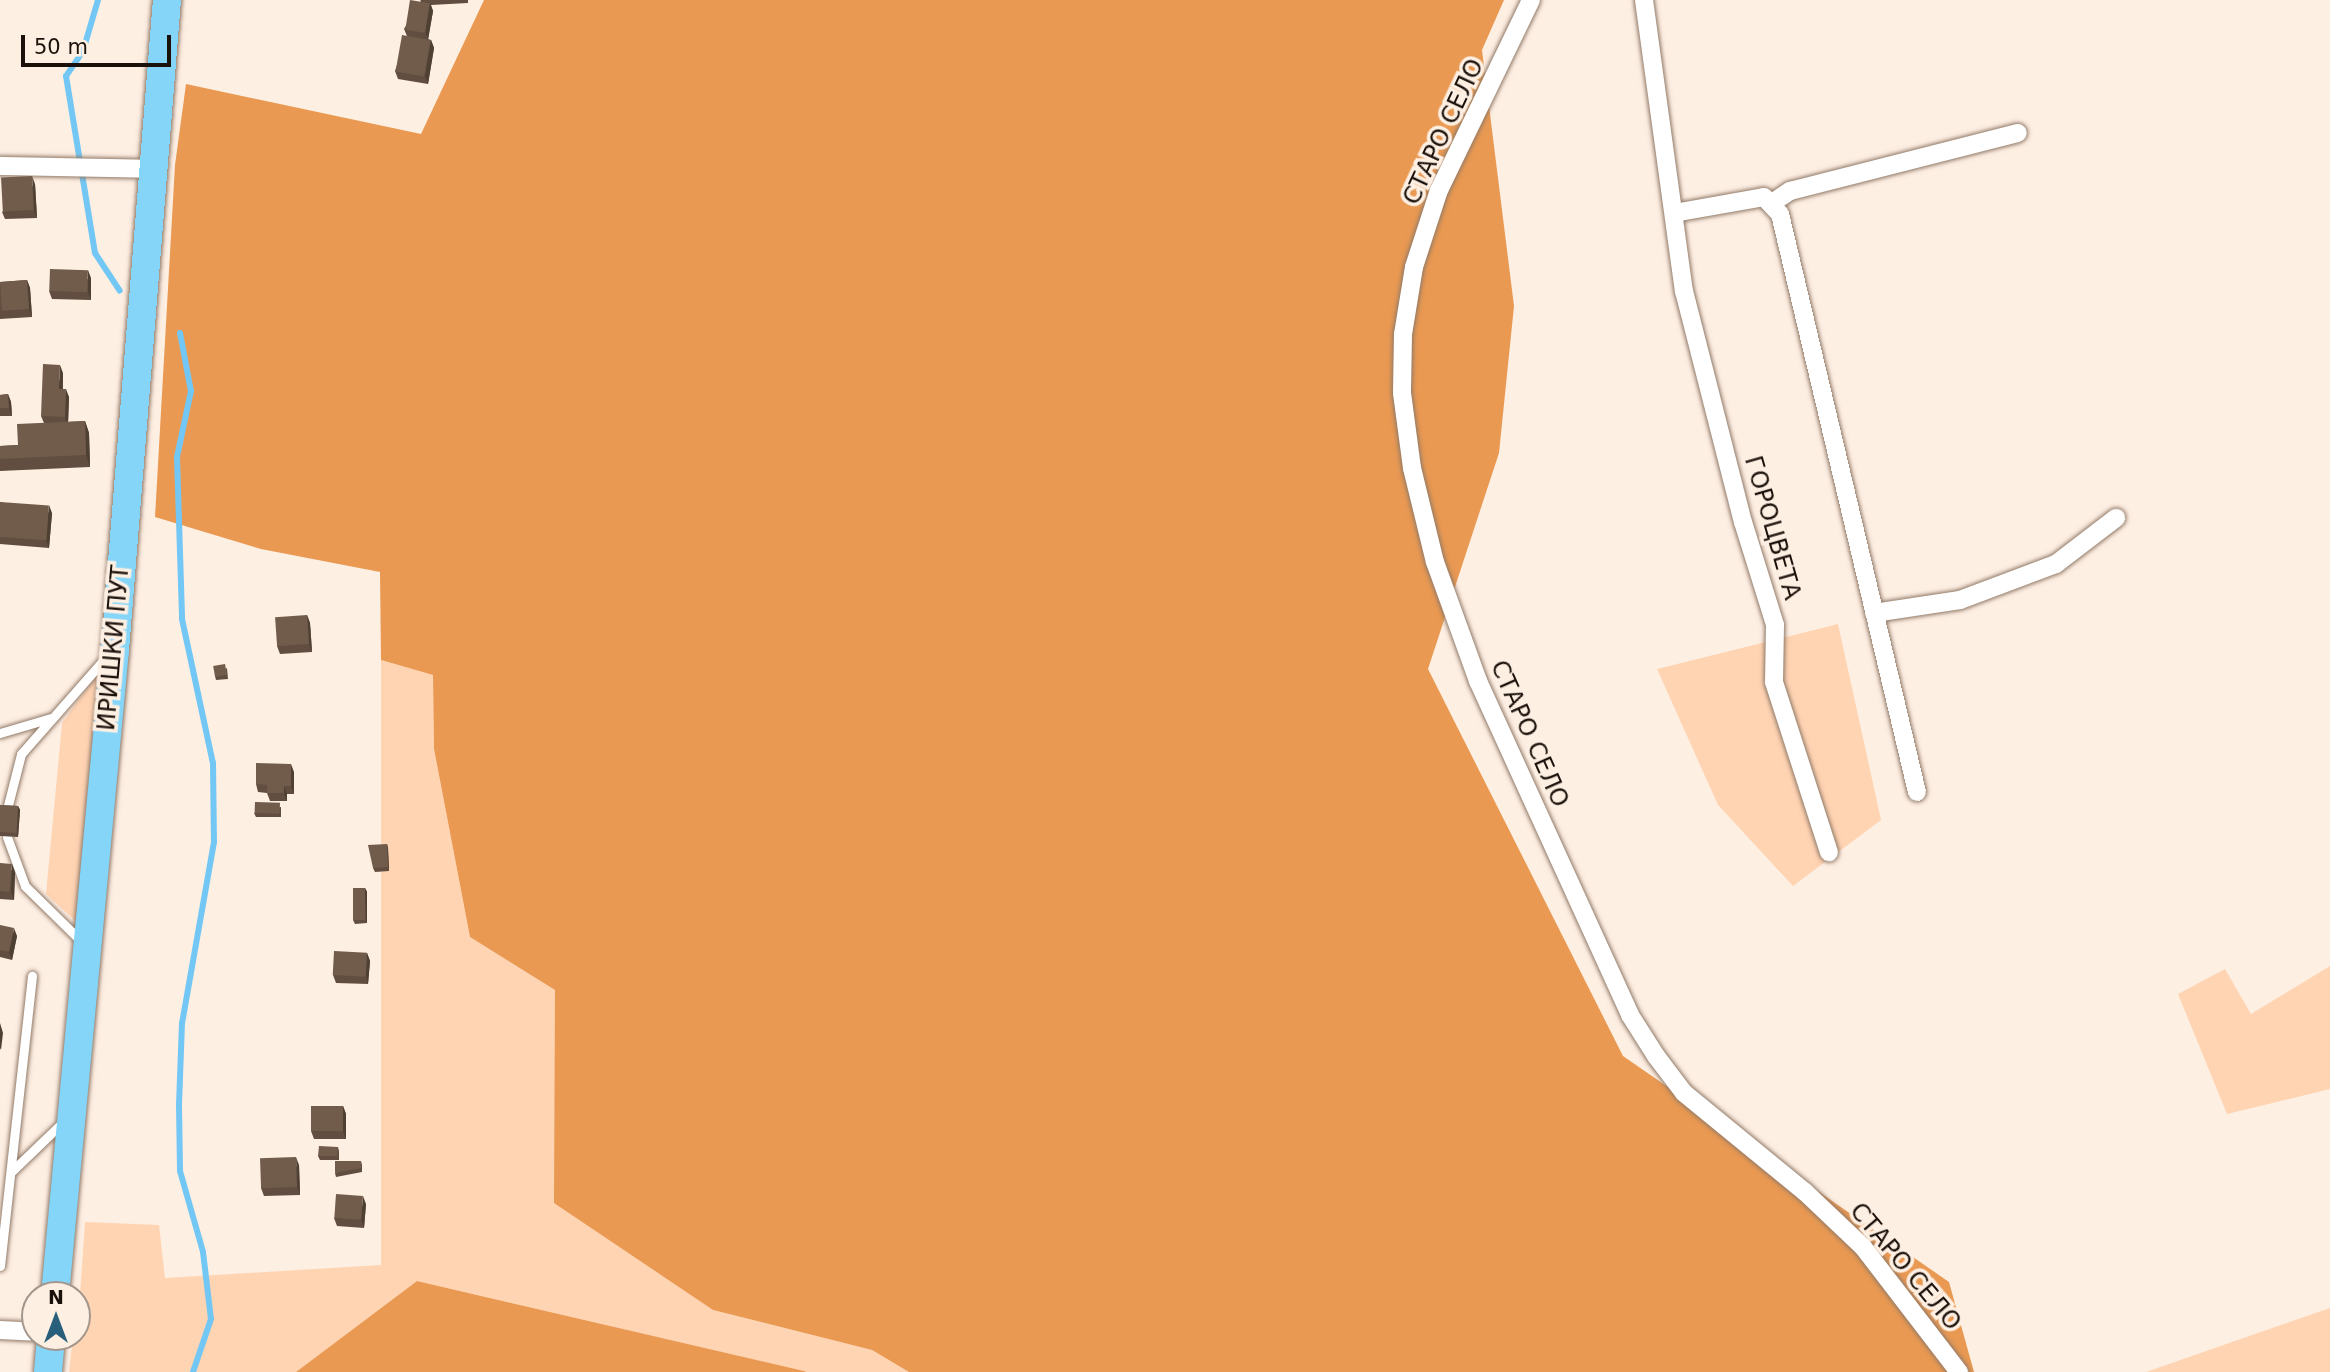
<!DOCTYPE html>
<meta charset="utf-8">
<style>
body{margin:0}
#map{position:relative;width:2330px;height:1372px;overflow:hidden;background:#feefe3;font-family:"DejaVu Sans",sans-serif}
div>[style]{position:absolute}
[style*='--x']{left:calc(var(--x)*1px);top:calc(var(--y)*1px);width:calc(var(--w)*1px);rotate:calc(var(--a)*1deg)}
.green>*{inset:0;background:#ffd4b3}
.forest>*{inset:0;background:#e99952}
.stream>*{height:6px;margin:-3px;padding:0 3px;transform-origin:3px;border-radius:3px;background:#73c7f4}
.roads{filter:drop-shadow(0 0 2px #917a68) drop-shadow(0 0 2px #917a68)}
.service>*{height:9px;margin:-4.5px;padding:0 4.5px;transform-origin:4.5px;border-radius:4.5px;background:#fff}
.minor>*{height:18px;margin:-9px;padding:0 9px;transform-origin:9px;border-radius:9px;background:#fff}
.primary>*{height:28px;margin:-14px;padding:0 14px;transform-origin:14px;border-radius:14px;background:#85d5f9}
.wall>*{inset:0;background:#614e40}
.shaded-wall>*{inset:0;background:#4f4034}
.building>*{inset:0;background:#715b4a;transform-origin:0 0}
span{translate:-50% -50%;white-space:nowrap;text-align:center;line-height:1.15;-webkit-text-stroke:7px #feefe3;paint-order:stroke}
.street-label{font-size:24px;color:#1a110a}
.north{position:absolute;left:21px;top:1281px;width:70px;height:70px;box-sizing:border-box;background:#feefe3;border:2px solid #a3968c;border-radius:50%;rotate:0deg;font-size:19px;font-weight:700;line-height:28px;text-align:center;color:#1a110a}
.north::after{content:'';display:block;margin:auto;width:24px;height:32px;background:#285f7a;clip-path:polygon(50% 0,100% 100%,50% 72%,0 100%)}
.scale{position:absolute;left:21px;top:35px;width:150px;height:32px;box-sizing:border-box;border:4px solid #1a110a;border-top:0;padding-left:9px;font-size:21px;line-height:24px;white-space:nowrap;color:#1a110a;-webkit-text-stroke:5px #feefe3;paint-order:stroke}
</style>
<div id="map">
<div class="green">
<div style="clip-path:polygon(1838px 624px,1881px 820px,1793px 886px,1718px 805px,1657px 669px)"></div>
<div style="clip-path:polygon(381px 660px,433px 675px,434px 749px,470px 937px,555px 990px,555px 1203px,713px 1310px,872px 1350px,909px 1372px,807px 1372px,417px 1281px,296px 1372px,69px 1372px,73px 1337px,77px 1337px,85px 1222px,159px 1225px,165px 1278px,381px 1265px)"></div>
<div style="clip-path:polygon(105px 664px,81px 926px,46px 894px,62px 723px)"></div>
<div style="clip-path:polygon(2330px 966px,2330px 1089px,2227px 1114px,2178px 994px,2225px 969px,2251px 1014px)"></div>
<div style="clip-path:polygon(2330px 1308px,2330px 1372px,2146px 1372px)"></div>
</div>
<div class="forest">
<div style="clip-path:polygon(484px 0,1504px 0,1482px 50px,1514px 306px,1499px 453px,1428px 669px,1623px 1056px,1949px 1282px,1974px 1372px,909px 1372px,872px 1350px,713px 1310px,554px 1203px,555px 990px,470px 937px,434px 749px,433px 675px,381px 660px,380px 572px,261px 549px,155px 517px,175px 165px,186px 84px,421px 134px)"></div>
<div style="clip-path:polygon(417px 1281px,804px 1371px,807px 1372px,296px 1372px)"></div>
</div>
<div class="stream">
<div style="--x:98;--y:0;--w:53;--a:106.4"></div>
<div style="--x:83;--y:51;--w:30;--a:124"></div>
<div style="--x:66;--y:76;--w:179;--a:80.7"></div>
<div style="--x:95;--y:253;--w:45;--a:56.7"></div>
<div style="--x:180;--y:333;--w:59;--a:79.3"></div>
<div style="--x:191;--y:391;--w:67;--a:102"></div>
<div style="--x:177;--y:457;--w:162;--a:88.2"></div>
<div style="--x:182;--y:619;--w:147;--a:77.9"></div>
<div style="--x:213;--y:763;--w:79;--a:89.3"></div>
<div style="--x:214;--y:842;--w:184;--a:100"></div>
<div style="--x:182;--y:1023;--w:83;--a:92.1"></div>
<div style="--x:179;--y:1106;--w:65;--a:89.1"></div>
<div style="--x:180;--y:1171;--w:84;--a:74.1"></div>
<div style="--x:203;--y:1252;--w:67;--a:83.2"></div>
<div style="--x:211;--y:1319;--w:56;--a:108.8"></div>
</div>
<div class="roads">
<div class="service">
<div style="--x:0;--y:733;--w:53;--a:-16.4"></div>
<div style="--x:7;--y:809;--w:57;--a:-75.7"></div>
<div style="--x:21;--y:754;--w:132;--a:-48.7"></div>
<div style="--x:7;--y:837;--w:52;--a:69.8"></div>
<div style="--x:25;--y:886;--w:81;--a:44.5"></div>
<div style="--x:11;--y:1172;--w:74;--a:-43.9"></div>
<div style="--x:0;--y:1266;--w:292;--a:-83.7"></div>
</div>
<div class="minor">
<div style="--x:1531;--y:0;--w:211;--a:115.8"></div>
<div style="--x:1439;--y:190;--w:81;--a:108"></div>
<div style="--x:1414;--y:267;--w:68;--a:99.3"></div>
<div style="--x:1403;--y:334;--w:59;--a:91"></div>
<div style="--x:1402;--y:393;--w:76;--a:82.4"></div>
<div style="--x:1412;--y:468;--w:97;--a:76.3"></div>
<div style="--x:1435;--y:562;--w:127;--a:70.1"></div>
<div style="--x:1478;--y:681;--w:367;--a:65.5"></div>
<div style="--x:1630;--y:1015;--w:49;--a:57.6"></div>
<div style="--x:1656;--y:1056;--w:46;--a:52.9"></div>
<div style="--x:1684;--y:1093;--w:156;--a:39.3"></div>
<div style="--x:1805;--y:1192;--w:80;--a:43.5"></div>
<div style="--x:1863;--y:1247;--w:158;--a:52.5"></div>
<div style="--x:1644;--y:0;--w:294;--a:82.2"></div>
<div style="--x:1684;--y:291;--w:238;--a:75.7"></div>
<div style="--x:1743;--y:522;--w:108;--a:72.7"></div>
<div style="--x:1775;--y:625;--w:57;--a:91"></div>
<div style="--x:1774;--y:682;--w:179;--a:72.1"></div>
<div style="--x:0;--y:166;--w:152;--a:1.1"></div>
<div style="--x:1772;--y:203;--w:22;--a:-34"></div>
<div style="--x:1790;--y:191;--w:235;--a:-14.3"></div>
<div style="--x:1674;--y:213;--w:91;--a:-10.1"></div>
<div style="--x:1764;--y:197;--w:23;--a:47"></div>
<div style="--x:1780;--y:214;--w:594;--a:76.67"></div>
<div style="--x:1874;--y:613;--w:87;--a:-8.6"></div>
<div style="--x:1960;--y:600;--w:103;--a:-20.6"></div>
<div style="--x:2056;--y:564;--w:76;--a:-37.5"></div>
<div style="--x:0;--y:1330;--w:35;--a:3"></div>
</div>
<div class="primary">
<div style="--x:55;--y:1295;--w:648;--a:-84.69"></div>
<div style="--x:115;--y:650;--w:652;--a:-85.43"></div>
<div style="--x:48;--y:1372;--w:35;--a:-85"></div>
</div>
</div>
<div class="wall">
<div style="clip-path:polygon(420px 0,468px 0,468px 3px,431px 5px,433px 11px,428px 39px,431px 40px,434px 48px,428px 84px,398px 79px,395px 71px,407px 36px,404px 29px,421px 1px)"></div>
<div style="clip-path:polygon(35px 184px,37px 218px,5px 219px,2px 212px)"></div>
<div style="clip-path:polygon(91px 278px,91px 300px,52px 299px,49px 291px)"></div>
<div style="clip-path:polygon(27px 280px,30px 288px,32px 317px,0 319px,0 282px)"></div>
<div style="clip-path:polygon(63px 373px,63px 389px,69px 397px,68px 422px,85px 421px,89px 433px,90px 467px,0 471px,0 446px,18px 445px,44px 423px,41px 416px)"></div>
<div style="clip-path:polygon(8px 394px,11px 402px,12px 416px,0 416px,0 395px)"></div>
<div style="clip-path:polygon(0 502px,52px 513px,49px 548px,0 544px)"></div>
<div style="clip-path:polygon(307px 615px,310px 623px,312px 652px,280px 654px,277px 646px)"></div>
<div style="clip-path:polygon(227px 668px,228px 679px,216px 680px,215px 676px)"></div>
<div style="clip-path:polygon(294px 772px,294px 794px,287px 794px,287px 801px,270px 801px,267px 793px,258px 792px,256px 784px)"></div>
<div style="clip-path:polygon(0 805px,18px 806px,20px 810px,18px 837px,0 836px)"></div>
<div style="clip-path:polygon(281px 807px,281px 817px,256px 817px,254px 813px)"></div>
<div style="clip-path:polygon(387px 844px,388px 848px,389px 871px,375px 872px,373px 868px)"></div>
<div style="clip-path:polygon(0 863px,15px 872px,14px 900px,0 899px)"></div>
<div style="clip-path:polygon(365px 888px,367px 892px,367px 923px,355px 924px,353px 920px)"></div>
<div style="clip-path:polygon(0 925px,17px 936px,12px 960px,0 957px)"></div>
<div style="clip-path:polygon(367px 953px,370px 961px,368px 984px,336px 983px,333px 975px)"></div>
<div style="clip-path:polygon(343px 1106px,346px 1114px,346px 1139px,314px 1139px,311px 1131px)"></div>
<div style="clip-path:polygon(338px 1147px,339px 1151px,339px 1160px,320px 1160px,318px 1156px)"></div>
<div style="clip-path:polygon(361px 1161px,362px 1165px,362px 1172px,336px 1177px,335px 1173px)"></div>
<div style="clip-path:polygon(299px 1165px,300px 1195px,264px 1196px,261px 1188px)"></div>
<div style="clip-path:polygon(366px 1204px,364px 1228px,337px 1226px,334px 1218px)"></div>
</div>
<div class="shaded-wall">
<div style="clip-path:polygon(430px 3px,433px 11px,428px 40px,425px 32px)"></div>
<div style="clip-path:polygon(431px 40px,434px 48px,428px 84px,425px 76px)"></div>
<div style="clip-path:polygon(32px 176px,35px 184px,37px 218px,34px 210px)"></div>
<div style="clip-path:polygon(88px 270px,91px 278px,91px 300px,88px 292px)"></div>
<div style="clip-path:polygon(27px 280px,30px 288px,32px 317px,29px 309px)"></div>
<div style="clip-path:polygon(60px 365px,63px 373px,62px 397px,59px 389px)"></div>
<div style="clip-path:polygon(66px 389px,69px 397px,68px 425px,65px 417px)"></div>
<div style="clip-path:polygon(8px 394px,11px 402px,12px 416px,9px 408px)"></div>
<div style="clip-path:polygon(85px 421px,89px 433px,90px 467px,86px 455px)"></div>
<div style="clip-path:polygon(49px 505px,52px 513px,49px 548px,46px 540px)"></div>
<div style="clip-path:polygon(307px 615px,310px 623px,312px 652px,309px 644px)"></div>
<div style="clip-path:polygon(291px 764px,294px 772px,294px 794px,291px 786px)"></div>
<div style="clip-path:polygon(284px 786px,287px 794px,287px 801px,284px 793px)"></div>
<div style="clip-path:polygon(18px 806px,20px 810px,18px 837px,17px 833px)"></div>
<div style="clip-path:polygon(387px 844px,388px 848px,389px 871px,388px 867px)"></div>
<div style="clip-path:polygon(12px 864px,15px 872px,14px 900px,11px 892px)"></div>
<div style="clip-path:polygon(365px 888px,367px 892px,367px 923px,366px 919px)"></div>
<div style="clip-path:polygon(14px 928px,17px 936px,12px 960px,9px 952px)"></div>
<div style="clip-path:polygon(367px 953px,370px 961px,368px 984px,366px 976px)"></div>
<div style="clip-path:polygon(0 1023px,3px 1033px,1px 1050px,0 1048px)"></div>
<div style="clip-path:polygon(343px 1106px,346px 1114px,346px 1139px,343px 1131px)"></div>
<div style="clip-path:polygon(296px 1157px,299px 1165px,300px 1195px,297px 1187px)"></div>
<div style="clip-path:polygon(363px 1196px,366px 1204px,364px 1228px,361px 1220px)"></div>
</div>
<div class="building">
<div style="left:410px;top:0;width:20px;height:30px;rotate:9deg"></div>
<div style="left:402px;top:35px;width:29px;height:37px;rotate:10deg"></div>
<div style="left:32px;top:176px;width:34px;height:31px;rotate:87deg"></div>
<div style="left:50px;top:269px;width:38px;height:22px;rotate:2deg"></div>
<div style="left:27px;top:280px;width:29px;height:27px;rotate:86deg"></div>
<div style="clip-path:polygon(43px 364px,60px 365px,59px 389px,66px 389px,65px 417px,41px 416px)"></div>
<div style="clip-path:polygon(8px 394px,9px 408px,0 408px,0 395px)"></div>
<div style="clip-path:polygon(85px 421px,86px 455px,0 459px,0 446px,18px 445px,17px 424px)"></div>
<div style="left:0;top:502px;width:49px;height:35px;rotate:4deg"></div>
<div style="left:307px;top:615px;width:29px;height:32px;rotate:86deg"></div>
<div style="left:225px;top:664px;width:11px;height:12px;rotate:80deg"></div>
<div style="clip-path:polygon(256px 763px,291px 764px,291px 786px,284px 786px,284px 793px,267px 793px,267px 785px,256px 784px)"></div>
<div style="left:255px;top:802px;width:25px;height:11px;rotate:2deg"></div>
<div style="left:0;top:805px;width:18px;height:27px;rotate:3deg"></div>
<div style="clip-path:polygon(387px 844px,388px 867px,373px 868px,368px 845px)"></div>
<div style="left:0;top:863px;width:12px;height:28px;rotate:5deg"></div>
<div style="left:353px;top:888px;width:12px;height:32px"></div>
<div style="clip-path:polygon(0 925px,14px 928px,9px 952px,0 950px)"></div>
<div style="left:334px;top:951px;width:33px;height:24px;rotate:3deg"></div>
<div style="left:311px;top:1106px;width:32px;height:25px"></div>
<div style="clip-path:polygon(319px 1146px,338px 1147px,337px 1156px,318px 1156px)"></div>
<div style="left:296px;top:1157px;width:30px;height:36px;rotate:88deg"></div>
<div style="clip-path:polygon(335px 1161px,361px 1161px,361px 1168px,335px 1173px)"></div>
<div style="left:336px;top:1194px;width:27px;height:24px;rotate:4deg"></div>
</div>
<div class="street-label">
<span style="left:1444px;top:132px;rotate:-65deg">СТАРО СЕЛО</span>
<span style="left:1772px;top:528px;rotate:74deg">ГОРОЦВЕТА</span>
<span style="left:114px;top:648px;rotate:-85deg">ИРИШКИ ПУТ</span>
<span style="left:1529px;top:734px;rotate:66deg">СТАРО СЕЛО</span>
<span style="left:1905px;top:1267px;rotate:50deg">СТАРО СЕЛО</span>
</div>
<div class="north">N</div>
<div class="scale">50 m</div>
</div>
